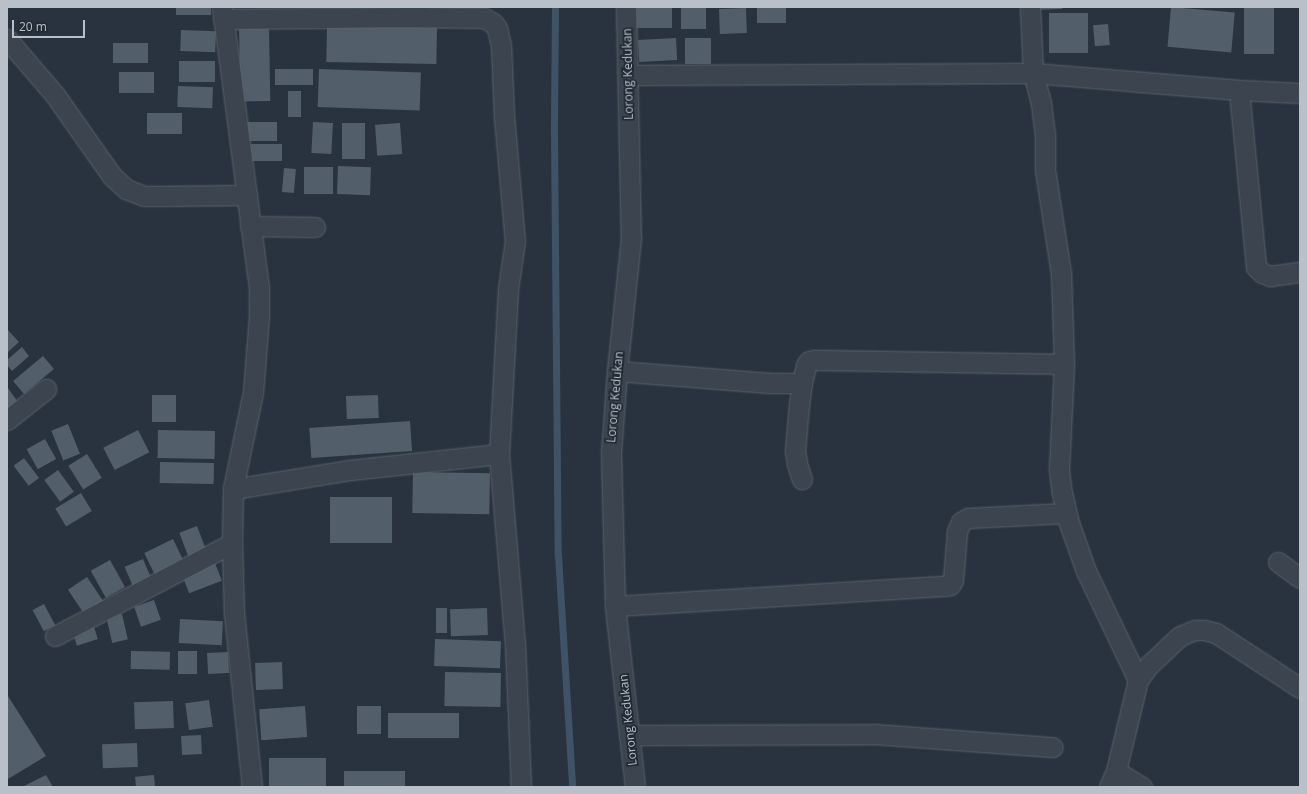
<!DOCTYPE html>
<style>
body{margin:0}
#map{position:relative;width:1307px;height:794px;overflow:hidden;background:#28333f;font-family:"Open Sans",sans-serif}
div>[style]{position:absolute}
[style*='--x']{left:calc(var(--x)*1px);top:calc(var(--y)*1px);width:calc(var(--w)*1px);rotate:calc(var(--a)*1deg)}
.stream>*{height:7px;margin:-3.5px;padding:0 3.5px;transform-origin:3.5px;border-radius:3.5px;background:#405266}
.building>*{inset:0;background:#525e69;transform-origin:0 0}
.roads{filter:drop-shadow(0 0 1px #5a636c) drop-shadow(0 0 1px #5a636c)}
.street>*{height:19px;margin:-9.5px;padding:0 9.5px;transform-origin:9.5px;border-radius:9.5px;background:#3c454f}
span{translate:-50% -50%;white-space:nowrap;text-align:center;line-height:1.15;-webkit-text-stroke:3.5px #212a34;paint-order:stroke}
.street-label{font-size:12px;color:#b9c0c9}
.frame{position:absolute;inset:0;border:8px solid #b9c0c9;pointer-events:none}
.scale{position:absolute;left:12px;top:20px;width:73px;height:18px;box-sizing:border-box;border:2px solid #b9c0c9;border-top:0;padding-left:5px;font-size:12px;line-height:14px;white-space:nowrap;color:#b9c0c9;-webkit-text-stroke:3px #212a34;paint-order:stroke}
</style>
<div id="map">
<div class="stream">
<div style="--x:555;--y:7;--w:126;--a:90.5"></div>
<div style="--x:554;--y:133;--w:422;--a:89.5"></div>
<div style="--x:558;--y:555;--w:232;--a:86.5"></div>
</div>
<div class="building">
<div style="left:176px;top:7px;width:35px;height:8px"></div>
<div style="left:633px;top:7px;width:39px;height:21px"></div>
<div style="left:681px;top:7px;width:25px;height:22px"></div>
<div style="left:757px;top:7px;width:29px;height:16px"></div>
<div style="clip-path:polygon(1034px 7px,1062px 7px,1062px 9px,1034px 10px)"></div>
<div style="left:1171px;top:7px;width:64px;height:40px;rotate:5deg"></div>
<div style="left:1244px;top:7px;width:30px;height:47px"></div>
<div style="left:746px;top:8px;width:25px;height:27px;rotate:88deg"></div>
<div style="left:1049px;top:13px;width:39px;height:40px"></div>
<div style="left:1108px;top:24px;width:21px;height:15px;rotate:85deg"></div>
<div style="left:327px;top:26px;width:110px;height:36px;rotate:1deg"></div>
<div style="left:269px;top:27px;width:74px;height:30px;rotate:89deg"></div>
<div style="left:181px;top:30px;width:35px;height:21px;rotate:2deg"></div>
<div style="left:676px;top:38px;width:22px;height:38px;rotate:87deg"></div>
<div style="left:711px;top:38px;width:26px;height:26px;rotate:90deg"></div>
<div style="left:113px;top:43px;width:35px;height:20px"></div>
<div style="left:179px;top:61px;width:36px;height:21px"></div>
<div style="left:313px;top:69px;width:16px;height:38px;rotate:90deg"></div>
<div style="left:319px;top:69px;width:102px;height:38px;rotate:2deg"></div>
<div style="left:119px;top:72px;width:35px;height:21px"></div>
<div style="left:178px;top:86px;width:35px;height:21px;rotate:2deg"></div>
<div style="left:288px;top:91px;width:13px;height:26px"></div>
<div style="left:147px;top:113px;width:35px;height:21px"></div>
<div style="left:277px;top:122px;width:19px;height:31px;rotate:90deg"></div>
<div style="left:313px;top:122px;width:20px;height:31px;rotate:3deg"></div>
<div style="left:342px;top:123px;width:23px;height:36px"></div>
<div style="left:400px;top:123px;width:31px;height:25px;rotate:86deg"></div>
<div style="left:248px;top:144px;width:34px;height:17px"></div>
<div style="left:338px;top:166px;width:33px;height:28px;rotate:2deg"></div>
<div style="left:304px;top:167px;width:29px;height:27px"></div>
<div style="left:284px;top:168px;width:12px;height:24px;rotate:5deg"></div>
<div style="clip-path:polygon(7px 329px,19px 342px,7px 353px)"></div>
<div style="clip-path:polygon(22px 347px,29px 356px,12px 371px,7px 365px,7px 360px)"></div>
<div style="left:43px;top:356px;width:17px;height:39px;rotate:50deg"></div>
<div style="clip-path:polygon(8px 388px,20px 405px,7px 413px,7px 389px)"></div>
<div style="left:152px;top:395px;width:24px;height:27px"></div>
<div style="left:378px;top:395px;width:23px;height:32px;rotate:88deg"></div>
<div style="left:410px;top:421px;width:30px;height:101px;rotate:86deg"></div>
<div style="left:68px;top:424px;width:32px;height:18px;rotate:68deg"></div>
<div style="left:138px;top:430px;width:25px;height:39px;rotate:63deg"></div>
<div style="left:158px;top:430px;width:57px;height:28px;rotate:1deg"></div>
<div style="left:45px;top:439px;width:23px;height:21px;rotate:61deg"></div>
<div style="left:87px;top:454px;width:28px;height:22px;rotate:58deg"></div>
<div style="left:24px;top:458px;width:25px;height:13px;rotate:53deg"></div>
<div style="left:160px;top:462px;width:54px;height:21px;rotate:1deg"></div>
<div style="left:58px;top:470px;width:27px;height:17px;rotate:54deg"></div>
<div style="left:413px;top:472px;width:77px;height:41px;rotate:1deg"></div>
<div style="left:81px;top:493px;width:21px;height:30px;rotate:59deg"></div>
<div style="left:330px;top:497px;width:62px;height:46px"></div>
<div style="left:197px;top:526px;width:28px;height:19px;rotate:69deg"></div>
<div style="left:173px;top:539px;width:25px;height:32px;rotate:64deg"></div>
<div style="left:143px;top:559px;width:23px;height:20px;rotate:67deg"></div>
<div style="left:110px;top:560px;width:31px;height:22px;rotate:61deg"></div>
<div style="left:215px;top:563px;width:19px;height:35px;rotate:69deg"></div>
<div style="left:87px;top:577px;width:29px;height:23px;rotate:56deg"></div>
<div style="left:154px;top:600px;width:21px;height:21px;rotate:71deg"></div>
<div style="left:44px;top:604px;width:24px;height:13px;rotate:62deg"></div>
<div style="left:436px;top:608px;width:11px;height:25px"></div>
<div style="left:487px;top:608px;width:27px;height:37px;rotate:88deg"></div>
<div style="left:122px;top:614px;width:26px;height:16px;rotate:77deg"></div>
<div style="left:180px;top:619px;width:43px;height:24px;rotate:3deg"></div>
<div style="left:92px;top:621px;width:19px;height:22px;rotate:72deg"></div>
<div style="left:435px;top:639px;width:66px;height:27px;rotate:2deg"></div>
<div style="left:131px;top:651px;width:39px;height:18px;rotate:1deg"></div>
<div style="left:197px;top:651px;width:23px;height:19px;rotate:90deg"></div>
<div style="left:228px;top:652px;width:21px;height:21px;rotate:87deg"></div>
<div style="left:282px;top:662px;width:27px;height:27px;rotate:88deg"></div>
<div style="left:445px;top:672px;width:56px;height:34px;rotate:1deg"></div>
<div style="clip-path:polygon(8px 696px,46px 756px,8px 779px,7px 697px)"></div>
<div style="left:209px;top:700px;width:27px;height:24px;rotate:82deg"></div>
<div style="left:173px;top:701px;width:27px;height:39px;rotate:88deg"></div>
<div style="left:305px;top:706px;width:31px;height:46px;rotate:86deg"></div>
<div style="left:357px;top:706px;width:24px;height:28px"></div>
<div style="left:459px;top:713px;width:25px;height:71px;rotate:90deg"></div>
<div style="left:201px;top:735px;width:19px;height:20px;rotate:87deg"></div>
<div style="left:137px;top:743px;width:24px;height:35px;rotate:88deg"></div>
<div style="left:326px;top:758px;width:29px;height:57px;rotate:90deg"></div>
<div style="left:405px;top:771px;width:16px;height:61px;rotate:90deg"></div>
<div style="clip-path:polygon(46px 775px,53px 787px,22px 787px)"></div>
<div style="left:154px;top:775px;width:12px;height:19px;rotate:85deg"></div>
</div>
<div class="roads">
<div class="street">
<div style="--x:222;--y:7;--w:282;--a:82.5"></div>
<div style="--x:259;--y:287;--w:29;--a:90"></div>
<div style="--x:259;--y:316;--w:76;--a:94.5"></div>
<div style="--x:253;--y:392;--w:99;--a:101.7"></div>
<div style="--x:233;--y:489;--w:54;--a:91.1"></div>
<div style="--x:232;--y:543;--w:70;--a:88.4"></div>
<div style="--x:234;--y:613;--w:175;--a:84.1"></div>
<div style="--x:626;--y:7;--w:231;--a:88.8"></div>
<div style="--x:631;--y:238;--w:134;--a:96"></div>
<div style="--x:617;--y:371;--w:82;--a:94.2"></div>
<div style="--x:611;--y:453;--w:153;--a:88.5"></div>
<div style="--x:615;--y:606;--w:182;--a:83.7"></div>
<div style="--x:1030;--y:7;--w:66;--a:87.4"></div>
<div style="--x:1033;--y:73;--w:31;--a:75"></div>
<div style="--x:1041;--y:103;--w:33;--a:83"></div>
<div style="--x:1045;--y:136;--w:34;--a:90"></div>
<div style="--x:1045;--y:170;--w:104;--a:81.2"></div>
<div style="--x:1061;--y:273;--w:91;--a:88.1"></div>
<div style="--x:1064;--y:364;--w:106;--a:92.7"></div>
<div style="--x:1059;--y:470;--w:23;--a:83"></div>
<div style="--x:1062;--y:493;--w:31;--a:77"></div>
<div style="--x:1069;--y:523;--w:51;--a:70.5"></div>
<div style="--x:1086;--y:571;--w:121;--a:64.5"></div>
<div style="--x:1138;--y:680;--w:94;--a:103.6"></div>
<div style="--x:1116;--y:771;--w:17;--a:114"></div>
<div style="--x:415;--y:17;--w:69;--a:0.8"></div>
<div style="--x:484;--y:18;--w:10;--a:29"></div>
<div style="--x:493;--y:23;--w:6;--a:51"></div>
<div style="--x:497;--y:28;--w:17;--a:77"></div>
<div style="--x:501;--y:45;--w:71;--a:87.6"></div>
<div style="--x:504;--y:116;--w:125;--a:85"></div>
<div style="--x:515;--y:241;--w:49;--a:98.3"></div>
<div style="--x:508;--y:289;--w:165;--a:93.1"></div>
<div style="--x:499;--y:454;--w:191;--a:85.2"></div>
<div style="--x:515;--y:644;--w:143;--a:87.6"></div>
<div style="--x:223;--y:19;--w:192;--a:-0.6"></div>
<div style="--x:415;--y:17;--w:10;--a:-84"></div>
<div style="--x:7;--y:39;--w:74;--a:49.4"></div>
<div style="--x:55;--y:95;--w:99;--a:54.9"></div>
<div style="--x:112;--y:176;--w:19;--a:43"></div>
<div style="--x:126;--y:189;--w:19;--a:21"></div>
<div style="--x:144;--y:196;--w:17;--a:0"></div>
<div style="--x:161;--y:196;--w:86;--a:-0.7"></div>
<div style="--x:629;--y:75;--w:404;--a:-0.3"></div>
<div style="--x:1033;--y:73;--w:207;--a:4.7"></div>
<div style="--x:1239;--y:90;--w:61;--a:2.8"></div>
<div style="--x:1239;--y:90;--w:178;--a:84.5"></div>
<div style="--x:1256;--y:267;--w:8;--a:45"></div>
<div style="--x:1262;--y:273;--w:9;--a:21"></div>
<div style="--x:1270;--y:276;--w:30;--a:-8"></div>
<div style="--x:250;--y:226;--w:65;--a:0.9"></div>
<div style="--x:617;--y:371;--w:153;--a:4.5"></div>
<div style="--x:770;--y:383;--w:32;--a:0"></div>
<div style="--x:802;--y:383;--w:21;--a:98"></div>
<div style="--x:799;--y:404;--w:47;--a:94.9"></div>
<div style="--x:795;--y:451;--w:13;--a:81"></div>
<div style="--x:797;--y:464;--w:16;--a:72"></div>
<div style="--x:802;--y:383;--w:18;--a:-77"></div>
<div style="--x:806;--y:365;--w:5;--a:-53"></div>
<div style="--x:809;--y:361;--w:5;--a:-11"></div>
<div style="--x:814;--y:360;--w:250;--a:0.9"></div>
<div style="--x:7;--y:420;--w:50;--a:-38.5"></div>
<div style="--x:233;--y:489;--w:119;--a:-9.2"></div>
<div style="--x:350;--y:470;--w:150;--a:-6.1"></div>
<div style="--x:1278;--y:562;--w:27;--a:36"></div>
<div style="--x:615;--y:606;--w:331;--a:-3.5"></div>
<div style="--x:945;--y:586;--w:5;--a:-11"></div>
<div style="--x:950;--y:585;--w:6;--a:-59"></div>
<div style="--x:953;--y:580;--w:49;--a:-85.3"></div>
<div style="--x:957;--y:531;--w:10;--a:-66"></div>
<div style="--x:961;--y:522;--w:8;--a:-30"></div>
<div style="--x:968;--y:518;--w:98;--a:-2.9"></div>
<div style="--x:55;--y:636;--w:200;--a:-27.7"></div>
<div style="--x:1138;--y:680;--w:19;--a:-54"></div>
<div style="--x:1149;--y:665;--w:42;--a:-43.1"></div>
<div style="--x:1180;--y:636;--w:16;--a:-22"></div>
<div style="--x:1195;--y:630;--w:9;--a:0"></div>
<div style="--x:1204;--y:630;--w:12;--a:14"></div>
<div style="--x:1216;--y:633;--w:100;--a:33.2"></div>
<div style="--x:629;--y:735;--w:245;--a:-0.2"></div>
<div style="--x:874;--y:734;--w:179;--a:4.2"></div>
<div style="--x:1116;--y:771;--w:31;--a:32"></div>
</div>
</div>
<div class="street-label">
<span style="left:628px;top:74px;rotate:-91deg">Lorong Kedukan</span>
<span style="left:615px;top:397px;rotate:-85deg">Lorong Kedukan</span>
<span style="left:628px;top:720px;rotate:-96deg">Lorong Kedukan</span>
</div>
<div class="frame"></div>
<div class="scale">20 m</div>
</div>
